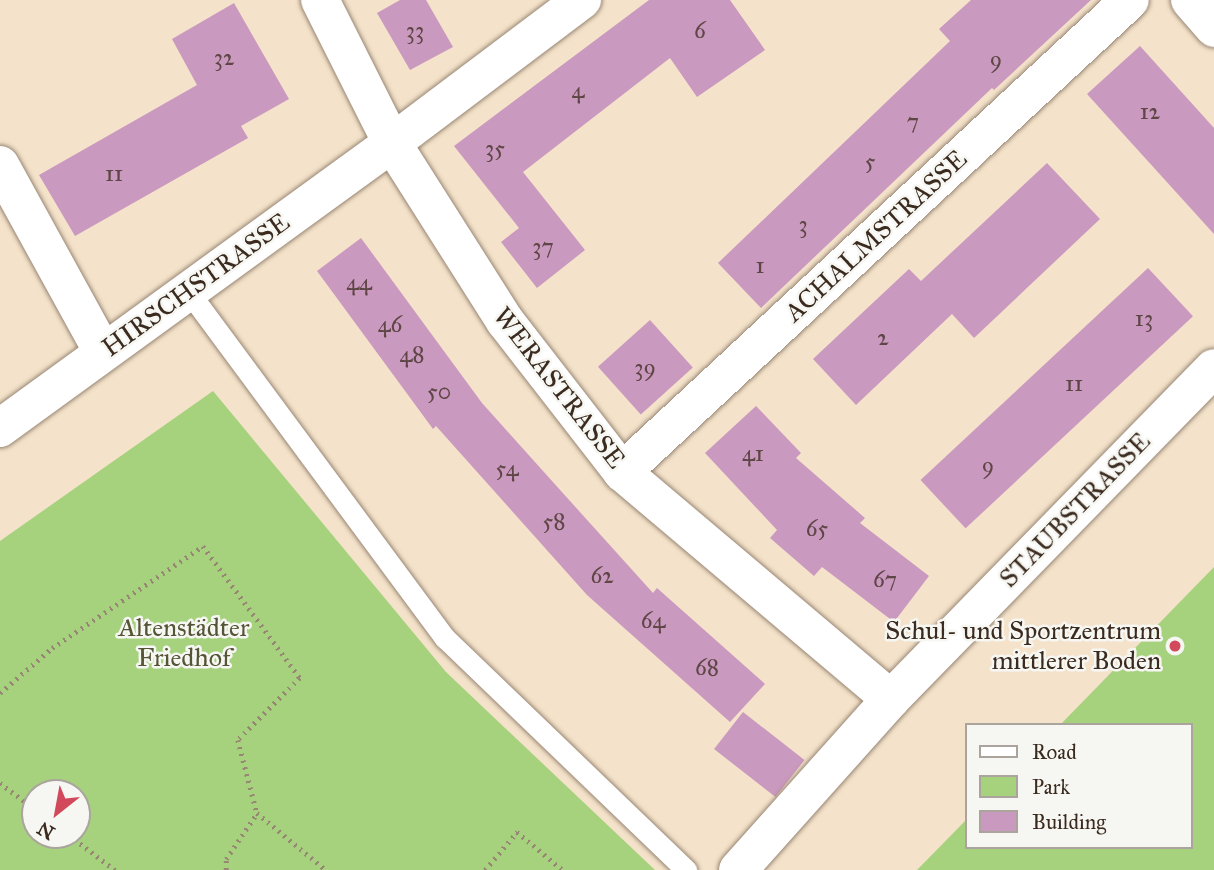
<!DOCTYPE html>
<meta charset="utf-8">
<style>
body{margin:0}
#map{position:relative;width:1214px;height:870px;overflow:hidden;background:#f4e2ca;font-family:"IM FELL Great Primer",serif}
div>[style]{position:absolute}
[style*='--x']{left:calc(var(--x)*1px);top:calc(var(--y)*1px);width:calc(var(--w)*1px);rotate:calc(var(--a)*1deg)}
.green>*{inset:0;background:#a6d27e}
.building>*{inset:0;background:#ca99bf;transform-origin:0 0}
.path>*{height:4.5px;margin-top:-2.25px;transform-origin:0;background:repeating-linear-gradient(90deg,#988674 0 2px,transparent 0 7px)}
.roads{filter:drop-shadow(0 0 2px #988674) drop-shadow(0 0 2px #988674)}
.lane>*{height:21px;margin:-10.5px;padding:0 10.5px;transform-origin:10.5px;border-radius:10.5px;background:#fff}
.street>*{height:38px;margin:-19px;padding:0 19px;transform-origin:19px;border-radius:19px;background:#fff}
.dots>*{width:19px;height:19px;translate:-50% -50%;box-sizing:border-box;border:4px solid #f6f6f2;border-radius:50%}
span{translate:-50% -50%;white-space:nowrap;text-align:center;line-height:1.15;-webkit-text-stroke:5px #f6f6f2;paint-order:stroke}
.number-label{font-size:23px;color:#5f4646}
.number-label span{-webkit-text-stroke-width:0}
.street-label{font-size:26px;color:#3b2a1e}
.park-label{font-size:26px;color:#565436}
.poi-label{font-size:26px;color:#3b2a1e}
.right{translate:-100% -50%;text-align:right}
.legend{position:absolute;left:965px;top:723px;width:228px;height:126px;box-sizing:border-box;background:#f6f6f2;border:2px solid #aba49d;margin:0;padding:9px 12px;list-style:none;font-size:21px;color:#3b2a1e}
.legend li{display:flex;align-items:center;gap:14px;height:35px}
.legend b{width:35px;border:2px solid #aba49d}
.north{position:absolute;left:21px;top:779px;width:70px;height:70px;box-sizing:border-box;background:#f6f6f2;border:2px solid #aba49d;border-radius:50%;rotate:211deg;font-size:19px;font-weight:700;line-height:28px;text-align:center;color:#3b2a1e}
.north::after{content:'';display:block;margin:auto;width:24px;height:32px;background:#d1495b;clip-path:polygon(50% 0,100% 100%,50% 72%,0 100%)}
</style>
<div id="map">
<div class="green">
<div style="clip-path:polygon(evenodd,213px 391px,446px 672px,655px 870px,0 870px,0 541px,213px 391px,35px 793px,77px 793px,77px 835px,35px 835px,35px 793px)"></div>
<div style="clip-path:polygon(1214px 567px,1214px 870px,917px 870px,967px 819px,967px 847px,1191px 847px,1191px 725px,1060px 725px)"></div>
</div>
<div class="building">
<div style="clip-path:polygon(400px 0,426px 0,453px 47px,410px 70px,377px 13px)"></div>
<div style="clip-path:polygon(649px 0,730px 0,765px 50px,697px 97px,670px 58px,523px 172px,585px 250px,537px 288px,501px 242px,519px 228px,454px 146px)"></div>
<div style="clip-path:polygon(971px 0,1091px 0,994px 90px,992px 88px,761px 308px,718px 263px,950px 41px,939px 29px)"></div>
<div style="clip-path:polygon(234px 3px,289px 99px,241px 126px,248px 138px,75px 236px,39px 175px,197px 85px,172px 39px)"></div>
<div style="clip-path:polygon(1140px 46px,1214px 128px,1214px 234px,1087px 94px)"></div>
<div style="clip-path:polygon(1047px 163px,1100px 219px,974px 338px,952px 314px,856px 405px,813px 359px,909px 269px,921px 281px)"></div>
<div style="clip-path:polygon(361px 238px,482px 403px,561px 491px,653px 593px,657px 588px,765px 684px,730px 722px,587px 595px,436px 426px,433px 429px,317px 271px)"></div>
<div style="left:1148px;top:268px;width:66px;height:311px;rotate:47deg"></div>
<div style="left:650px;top:320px;width:64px;height:70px;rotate:48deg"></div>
<div style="clip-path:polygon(756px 406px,801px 453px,796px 458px,865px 518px,860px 523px,929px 576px,894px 622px,822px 567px,814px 576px,770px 538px,777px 530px,705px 453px)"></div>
<div style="left:743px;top:712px;width:78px;height:47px;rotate:38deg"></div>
</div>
<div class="path">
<div style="--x:0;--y:693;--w:69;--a:-40.9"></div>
<div style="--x:52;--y:648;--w:182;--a:-34"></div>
<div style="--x:203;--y:546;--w:164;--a:53.7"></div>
<div style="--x:300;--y:678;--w:88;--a:135"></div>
<div style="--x:238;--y:740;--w:75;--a:75.4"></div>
<div style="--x:257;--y:813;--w:89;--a:39.6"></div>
<div style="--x:0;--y:783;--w:44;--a:36.6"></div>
<div style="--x:69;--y:835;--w:58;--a:37.3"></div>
<div style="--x:226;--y:870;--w:11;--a:-90"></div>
<div style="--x:226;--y:859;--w:55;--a:-56"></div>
<div style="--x:485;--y:870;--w:50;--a:-49.9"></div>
<div style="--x:517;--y:832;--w:60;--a:39.6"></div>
</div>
<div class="roads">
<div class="lane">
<div style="--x:188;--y:291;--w:432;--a:53.5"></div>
<div style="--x:445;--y:638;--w:335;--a:43.9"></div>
</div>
<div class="street">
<div style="--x:320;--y:0;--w:160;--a:63.3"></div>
<div style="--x:392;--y:143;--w:211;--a:57.6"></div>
<div style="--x:505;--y:321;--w:191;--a:52.2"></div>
<div style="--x:622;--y:472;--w:352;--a:40.2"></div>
<div style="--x:1190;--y:0;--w:37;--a:49"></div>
<div style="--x:0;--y:165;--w:213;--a:61.2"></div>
<div style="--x:0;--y:428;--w:485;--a:-36"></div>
<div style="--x:392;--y:143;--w:238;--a:-37"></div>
<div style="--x:622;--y:472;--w:693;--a:-42.9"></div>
<div style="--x:738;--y:870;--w:229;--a:-48.2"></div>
<div style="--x:891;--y:699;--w:462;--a:-45.7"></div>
</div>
</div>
<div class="dots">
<div style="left:1175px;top:646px;background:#d1495b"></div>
</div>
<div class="number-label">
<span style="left:415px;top:30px">33</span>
<span style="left:700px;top:30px">6</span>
<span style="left:224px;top:57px">32</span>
<span style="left:996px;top:59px">9</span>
<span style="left:578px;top:90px">4</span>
<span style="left:1150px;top:111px">12</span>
<span style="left:913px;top:121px">7</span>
<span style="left:495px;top:148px">35</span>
<span style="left:870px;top:161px">5</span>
<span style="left:114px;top:173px">11</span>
<span style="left:803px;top:224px">3</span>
<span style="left:543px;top:246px">37</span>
<span style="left:760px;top:265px">1</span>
<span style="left:359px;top:282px">44</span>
<span style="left:1144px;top:318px">13</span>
<span style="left:390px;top:324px">46</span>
<span style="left:883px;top:337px">2</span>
<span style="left:412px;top:354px">48</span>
<span style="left:645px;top:367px">39</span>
<span style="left:1074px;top:383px">11</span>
<span style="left:439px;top:391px">50</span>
<span style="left:753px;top:453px">41</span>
<span style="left:988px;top:465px">9</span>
<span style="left:507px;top:468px">54</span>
<span style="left:554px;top:521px">58</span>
<span style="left:817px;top:528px">65</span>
<span style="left:602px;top:575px">62</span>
<span style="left:885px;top:579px">67</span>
<span style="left:653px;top:620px">64</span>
<span style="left:707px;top:667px">68</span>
</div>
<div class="street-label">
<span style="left:876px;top:236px;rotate:-43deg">ACHALMSTRASSE</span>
<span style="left:196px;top:285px;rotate:-36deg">HIRSCHSTRASSE</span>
<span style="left:559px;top:388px;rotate:52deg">WERASTRASSE</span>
<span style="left:1075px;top:510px;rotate:-46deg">STAUBSTRASSE</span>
</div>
<div class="park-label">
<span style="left:184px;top:643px">Altenstädter<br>Friedhof</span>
</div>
<div class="poi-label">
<span class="right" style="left:1161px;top:646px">Schul- und Sportzentrum<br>mittlerer Boden</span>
</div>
<ul class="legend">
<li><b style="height:9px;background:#fff"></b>Road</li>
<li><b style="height:19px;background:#a6d27e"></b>Park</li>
<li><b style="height:19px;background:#ca99bf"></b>Building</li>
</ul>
<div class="north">N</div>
</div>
